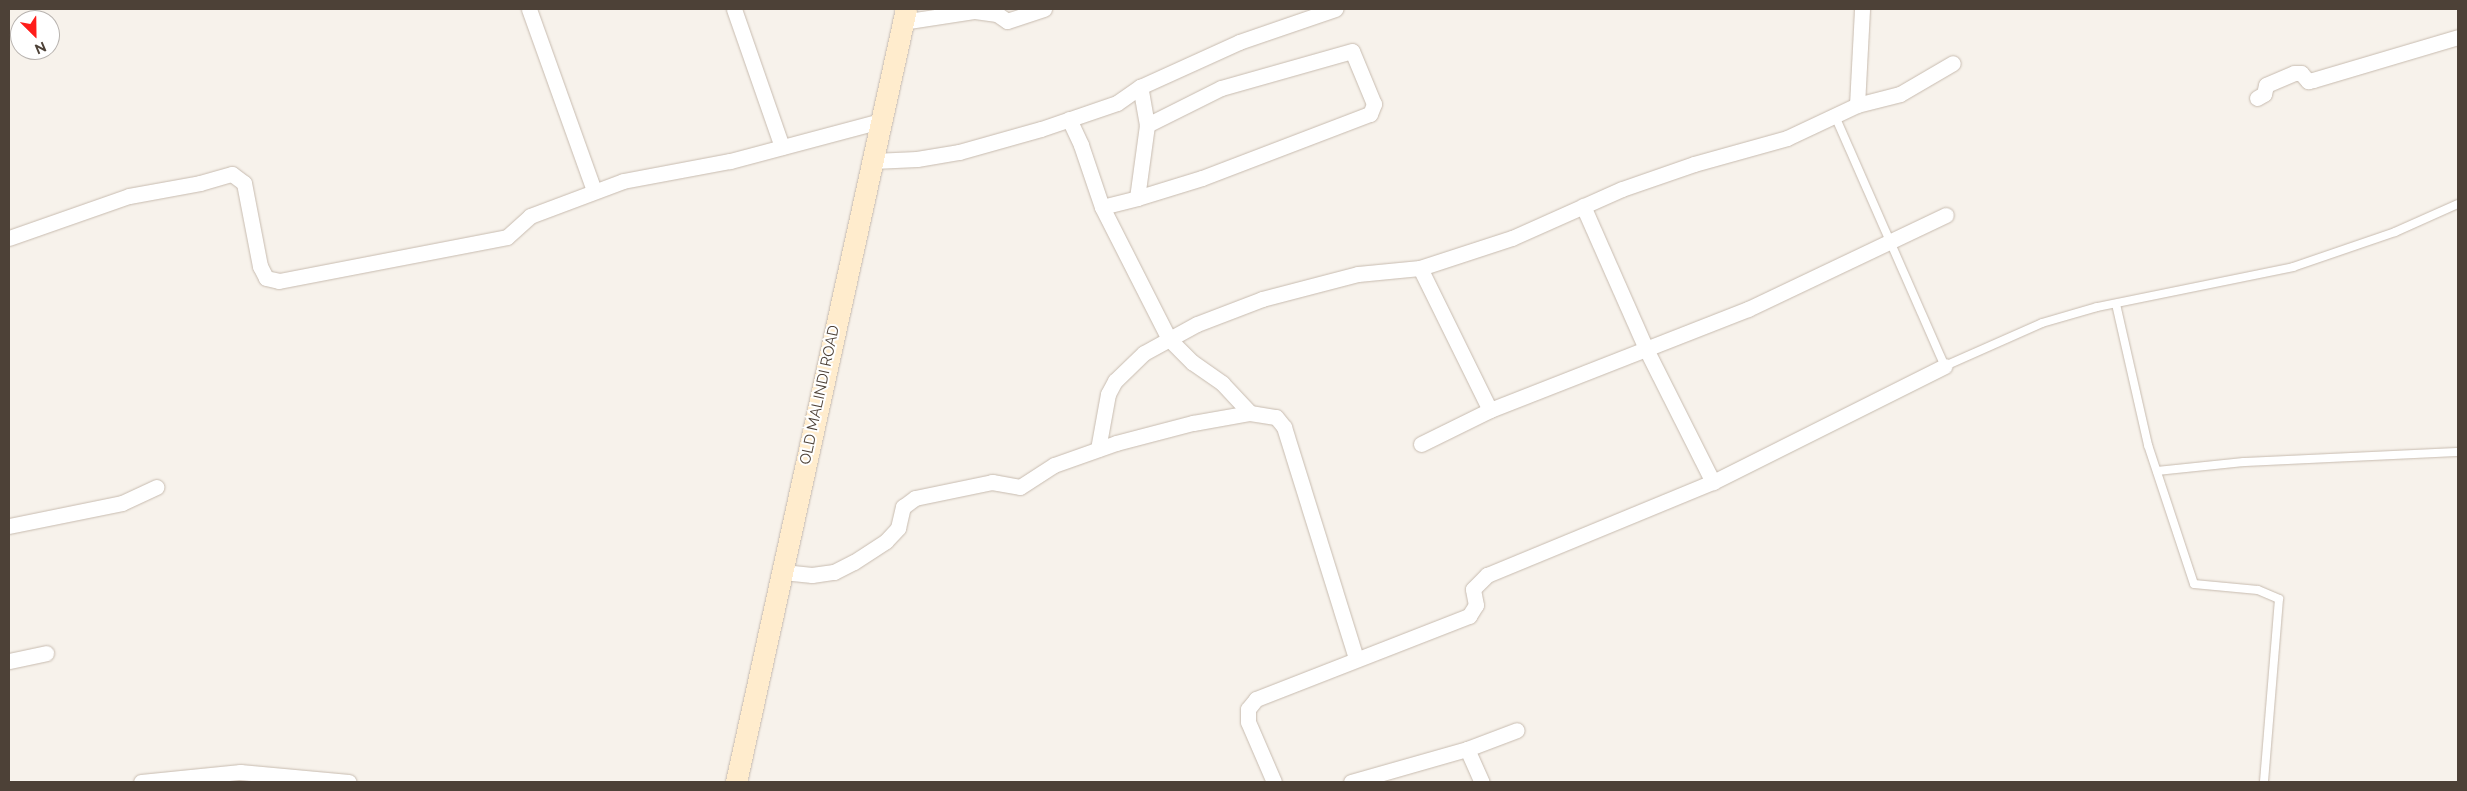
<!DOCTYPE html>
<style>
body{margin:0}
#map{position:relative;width:2467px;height:791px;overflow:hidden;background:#f7f2eb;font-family:Raleway,sans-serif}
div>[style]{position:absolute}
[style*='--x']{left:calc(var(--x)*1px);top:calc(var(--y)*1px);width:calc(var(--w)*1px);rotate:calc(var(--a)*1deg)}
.roads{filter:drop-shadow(0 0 1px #c7bbaf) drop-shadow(0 0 1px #c7bbaf)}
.service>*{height:8px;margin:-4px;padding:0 4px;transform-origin:4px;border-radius:4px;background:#fff}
.minor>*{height:15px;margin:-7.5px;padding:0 7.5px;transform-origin:7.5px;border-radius:7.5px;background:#fff}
.secondary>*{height:21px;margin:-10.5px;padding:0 10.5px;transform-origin:10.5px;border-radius:10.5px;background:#ffeccd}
span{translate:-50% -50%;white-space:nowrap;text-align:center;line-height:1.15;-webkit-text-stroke:4px #fff;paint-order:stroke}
.street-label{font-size:15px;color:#4d4137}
.frame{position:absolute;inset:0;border:10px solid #4d4137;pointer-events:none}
.north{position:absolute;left:10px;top:10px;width:50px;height:50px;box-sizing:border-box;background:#fff;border:1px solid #b8b3af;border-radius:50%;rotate:157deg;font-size:14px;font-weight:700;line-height:20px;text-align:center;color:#4d4137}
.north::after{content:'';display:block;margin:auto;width:18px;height:22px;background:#ff1d1a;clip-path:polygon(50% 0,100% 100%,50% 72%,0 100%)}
</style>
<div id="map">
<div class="roads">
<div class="service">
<div style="--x:1835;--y:116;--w:273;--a:66.3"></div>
<div style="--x:1945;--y:366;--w:106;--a:-23.9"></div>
<div style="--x:2042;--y:323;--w:57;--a:-16.2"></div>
<div style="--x:2097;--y:307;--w:200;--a:-11.5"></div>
<div style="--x:2293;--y:267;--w:108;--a:-18.9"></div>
<div style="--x:2395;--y:232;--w:69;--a:-24"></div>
<div style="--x:2116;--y:304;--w:145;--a:77.2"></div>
<div style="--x:2148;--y:445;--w:146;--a:71.7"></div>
<div style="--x:2194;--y:584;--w:64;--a:5.4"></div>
<div style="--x:2258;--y:590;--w:23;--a:23"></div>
<div style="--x:2279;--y:599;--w:184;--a:94.7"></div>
<div style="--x:2157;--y:471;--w:87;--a:-5.9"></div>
<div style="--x:2244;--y:462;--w:214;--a:-2.7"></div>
</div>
<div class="minor">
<div style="--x:529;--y:9;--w:193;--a:70.3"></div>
<div style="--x:734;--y:9;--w:146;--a:70.8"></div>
<div style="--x:902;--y:22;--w:74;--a:-8.6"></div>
<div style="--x:975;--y:11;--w:22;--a:8"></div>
<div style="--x:997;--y:14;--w:12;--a:35"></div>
<div style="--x:1007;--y:21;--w:39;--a:-18"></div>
<div style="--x:2257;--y:98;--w:8;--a:-30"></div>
<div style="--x:2264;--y:94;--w:9;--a:-77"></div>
<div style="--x:2266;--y:85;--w:30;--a:-23"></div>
<div style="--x:2294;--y:73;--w:7;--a:0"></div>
<div style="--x:2301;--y:73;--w:11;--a:49"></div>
<div style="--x:2308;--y:81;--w:5;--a:-11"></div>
<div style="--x:2313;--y:80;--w:151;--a:-16.5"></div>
<div style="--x:1857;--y:105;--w:96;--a:-87"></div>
<div style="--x:1069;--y:119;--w:29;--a:65"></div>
<div style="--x:1081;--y:145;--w:65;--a:71.3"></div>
<div style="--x:1102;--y:207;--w:148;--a:63.1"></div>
<div style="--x:1169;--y:339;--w:33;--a:45"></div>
<div style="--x:1192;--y:362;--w:37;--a:35"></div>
<div style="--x:1222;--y:383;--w:41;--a:47"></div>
<div style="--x:1250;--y:413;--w:26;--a:9"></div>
<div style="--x:1276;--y:417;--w:13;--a:51"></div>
<div style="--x:1284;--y:427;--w:242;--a:72.7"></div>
<div style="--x:873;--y:161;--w:44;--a:-2.6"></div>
<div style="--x:917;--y:159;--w:43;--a:-9.5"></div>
<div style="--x:959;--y:152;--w:85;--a:-15.7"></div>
<div style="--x:1041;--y:129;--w:80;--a:-18.9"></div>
<div style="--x:1117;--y:103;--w:28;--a:-35"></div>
<div style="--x:1140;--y:87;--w:109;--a:-24.4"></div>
<div style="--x:1239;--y:42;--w:102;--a:-19"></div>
<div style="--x:1137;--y:198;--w:68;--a:-17.1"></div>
<div style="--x:1202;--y:178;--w:180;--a:-20.9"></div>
<div style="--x:1370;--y:114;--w:11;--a:-68"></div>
<div style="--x:1374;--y:104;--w:57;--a:-112.5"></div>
<div style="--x:1352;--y:51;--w:136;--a:164.2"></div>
<div style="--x:1221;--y:88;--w:83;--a:153.4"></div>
<div style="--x:1583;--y:206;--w:156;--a:66.2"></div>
<div style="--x:1646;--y:349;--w:149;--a:63.3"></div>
<div style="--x:1102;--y:207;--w:36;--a:-14"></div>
<div style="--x:1137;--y:198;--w:74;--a:-82.2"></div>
<div style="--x:1147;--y:125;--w:39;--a:-100"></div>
<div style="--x:9;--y:238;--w:127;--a:-19.3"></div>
<div style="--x:129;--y:196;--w:72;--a:-10.4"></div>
<div style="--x:200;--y:183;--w:33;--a:-16"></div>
<div style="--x:232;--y:174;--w:15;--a:37"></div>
<div style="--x:244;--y:183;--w:85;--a:79.1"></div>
<div style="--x:260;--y:266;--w:13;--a:63"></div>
<div style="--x:266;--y:278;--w:13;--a:13"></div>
<div style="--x:279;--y:281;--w:232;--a:-10.9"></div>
<div style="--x:507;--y:237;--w:31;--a:-42"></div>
<div style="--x:530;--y:216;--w:99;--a:-20.6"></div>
<div style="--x:623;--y:181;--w:109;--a:-10.6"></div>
<div style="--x:730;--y:161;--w:155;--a:-14.9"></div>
<div style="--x:1420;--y:268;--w:158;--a:63.8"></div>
<div style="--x:1421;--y:444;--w:77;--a:-26.2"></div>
<div style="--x:1490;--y:410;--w:277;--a:-21.4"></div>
<div style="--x:1748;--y:309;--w:219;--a:-25.4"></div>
<div style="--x:1098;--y:449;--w:56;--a:-79.7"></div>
<div style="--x:1108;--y:394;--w:15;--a:-62"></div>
<div style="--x:1115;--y:381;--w:40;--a:-44"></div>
<div style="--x:1144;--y:353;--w:60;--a:-28.7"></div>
<div style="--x:1197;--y:324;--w:70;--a:-21"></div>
<div style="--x:1262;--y:299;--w:99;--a:-14.6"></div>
<div style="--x:1358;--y:274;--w:62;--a:-5.5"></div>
<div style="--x:1420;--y:268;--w:97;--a:-18.1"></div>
<div style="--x:1512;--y:238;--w:120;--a:-24"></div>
<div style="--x:1622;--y:189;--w:76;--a:-19.1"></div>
<div style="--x:1694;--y:164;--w:97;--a:-15.6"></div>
<div style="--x:1787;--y:138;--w:77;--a:-25.2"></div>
<div style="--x:1857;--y:105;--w:44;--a:-14.3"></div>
<div style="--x:1900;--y:94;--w:61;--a:-30.3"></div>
<div style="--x:9;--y:526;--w:115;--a:-11.5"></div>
<div style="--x:122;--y:503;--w:38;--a:-25"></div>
<div style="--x:783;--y:572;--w:29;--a:6"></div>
<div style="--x:812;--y:575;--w:22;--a:-8"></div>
<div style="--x:834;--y:572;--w:22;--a:-27"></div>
<div style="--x:854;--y:562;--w:38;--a:-33"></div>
<div style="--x:886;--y:541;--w:18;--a:-47"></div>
<div style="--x:898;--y:528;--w:22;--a:-77"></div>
<div style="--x:903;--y:507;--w:15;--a:-37"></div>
<div style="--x:915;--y:498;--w:79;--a:-11.7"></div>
<div style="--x:992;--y:482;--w:28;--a:10"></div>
<div style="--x:1020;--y:487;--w:40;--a:-32.9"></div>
<div style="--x:1054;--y:465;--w:66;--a:-19.5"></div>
<div style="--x:1116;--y:443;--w:80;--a:-14.6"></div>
<div style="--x:1193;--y:423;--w:58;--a:-10"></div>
<div style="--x:9;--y:661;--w:38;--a:-12"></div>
<div style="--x:1467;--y:749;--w:36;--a:66"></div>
<div style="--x:141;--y:782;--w:100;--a:-5.8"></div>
<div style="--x:240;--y:772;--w:109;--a:5.2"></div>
<div style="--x:1274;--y:782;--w:65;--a:-113.4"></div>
<div style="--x:1248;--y:722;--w:13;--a:-90"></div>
<div style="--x:1248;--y:709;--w:13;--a:-51"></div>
<div style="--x:1256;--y:699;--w:229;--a:-21.3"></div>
<div style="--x:1469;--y:616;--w:13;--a:-58"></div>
<div style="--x:1476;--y:605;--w:16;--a:-101"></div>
<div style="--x:1473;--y:589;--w:20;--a:-45"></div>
<div style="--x:1487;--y:575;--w:244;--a:-22.4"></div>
<div style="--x:1713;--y:482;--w:259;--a:-26.6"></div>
<div style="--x:1351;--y:782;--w:121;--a:-15.9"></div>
<div style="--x:1467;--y:749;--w:53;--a:-20.8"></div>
</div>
<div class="secondary">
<div style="--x:736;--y:782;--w:791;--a:-77.6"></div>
</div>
</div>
<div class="street-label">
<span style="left:820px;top:395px;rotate:-78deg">OLD MALINDI ROAD</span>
</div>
<div class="frame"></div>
<div class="north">N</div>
</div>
